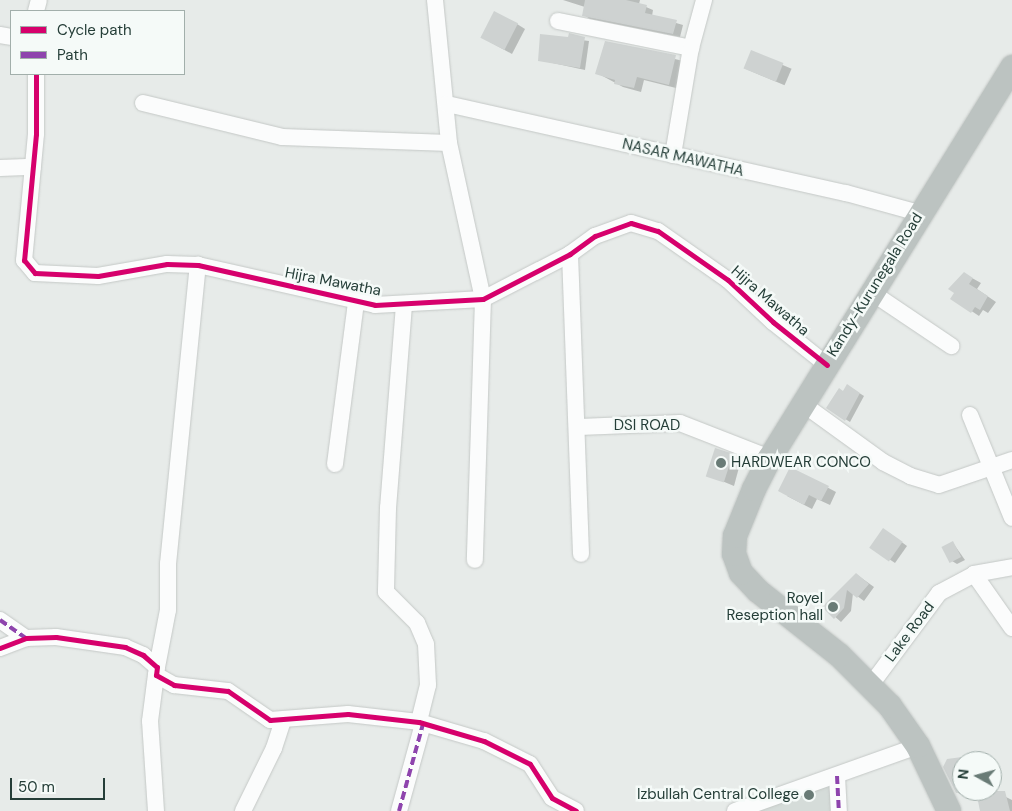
<!DOCTYPE html>
<style>
body{margin:0}
#map{position:relative;width:1012px;height:811px;overflow:hidden;background:#e7ebe9;font-family:"DM Sans",sans-serif}
div>[style]{position:absolute}
[style*='--x']{left:calc(var(--x)*1px);top:calc(var(--y)*1px);width:calc(var(--w)*1px);rotate:calc(var(--a)*1deg)}
.built>*{inset:0;background:#d5dcd9}
.shadow>*{inset:0;background:#0003;transform-origin:0 0}
.building>*{inset:0;background:#ced2d1;transform-origin:0 0}
.roads{filter:drop-shadow(0 0 1px #c4c8c6) drop-shadow(0 0 1px #c4c8c6)}
.minor>*{height:16px;margin:-8px;padding:0 8px;transform-origin:8px;border-radius:8px;background:#fbfcfc}
.highway>*{height:24px;margin:-12px;padding:0 12px;transform-origin:12px;border-radius:12px;background:#bcc3c1}
.quiet>*{height:4px;margin-top:-2px;transform-origin:0;background:repeating-linear-gradient(90deg,#8e44ad 0 8px,transparent 0 12px)}
.cycleway>*{height:5px;margin:-2.5px;padding:0 2.5px;transform-origin:2.5px;border-radius:2.5px;background:#d6006c}
.dots>*{width:14px;height:14px;translate:-50% -50%;box-sizing:border-box;border:2px solid #f5faf8;border-radius:50%}
span{translate:-50% -50%;white-space:nowrap;text-align:center;line-height:1.15;-webkit-text-stroke:5px #f5faf8;paint-order:stroke}
.street-label{font-size:15px;color:#253e38}
.poi-label{font-size:15px;color:#253e38}
.left{translate:0 -50%;text-align:left}
.right{translate:-100% -50%;text-align:right}
.legend{position:absolute;left:10px;top:10px;width:175px;height:65px;box-sizing:border-box;background:#f5faf8;border:1px solid #a2afab;margin:0;padding:6px 9px;list-style:none;font-size:15px;color:#253e38}
.legend li{display:flex;align-items:center;gap:10px;height:25px}
.legend b{width:25px;border:1px solid #a2afab}
.north{position:absolute;left:952px;top:751px;width:50px;height:50px;box-sizing:border-box;background:#f5faf8;border:1px solid #a2afab;border-radius:50%;rotate:277deg;font-size:14px;font-weight:700;line-height:20px;text-align:center;color:#253e38}
.north::after{content:'';display:block;margin:auto;width:18px;height:22px;background:#697b76;clip-path:polygon(50% 0,100% 100%,50% 72%,0 100%)}
.scale{position:absolute;left:10px;top:778px;width:95px;height:22px;box-sizing:border-box;border:2px solid #253e38;border-top:0;padding-left:6px;font-size:15px;line-height:18px;white-space:nowrap;color:#253e38;-webkit-text-stroke:4px #f5faf8;paint-order:stroke}
</style>
<div id="map">
<div class="built">
<div style="clip-path:polygon(837px 776px,839px 811px,735px 811px)"></div>
</div>
<div class="shadow">
<div style="clip-path:polygon(563px 0,640px 0,639px 4px,653px 10px,652px 16px,683px 25px,680px 37px,590px 19px,584px 15px,585px 7px)"></div>
<div style="clip-path:polygon(517px 24px,525px 29px,512px 54px,490px 42px)"></div>
<div style="clip-path:polygon(542px 35px,589px 41px,585px 70px,539px 60px)"></div>
<div style="clip-path:polygon(606px 42px,683px 61px,676px 88px,644px 80px,641px 92px,623px 87px,597px 73px)"></div>
<div style="left:752px;top:52px;width:43px;height:18px;rotate:23deg"></div>
<div style="clip-path:polygon(972px 278px,981px 283px,977px 289px,996px 302px,988px 313px,983px 310px,979px 316px,952px 298px)"></div>
<div style="clip-path:polygon(848px 386px,864px 396px,850px 422px,828px 408px)"></div>
<div style="clip-path:polygon(716px 449px,741px 460px,734px 486px,710px 476px)"></div>
<div style="clip-path:polygon(791px 468px,836px 492px,830px 505px,817px 499px,812px 509px,787px 496px)"></div>
<div style="clip-path:polygon(888px 532px,907px 546px,895px 563px,871px 547px)"></div>
<div style="clip-path:polygon(953px 543px,965px 560px,957px 564px,952px 561px)"></div>
<div style="clip-path:polygon(856px 574px,874px 587px,864px 601px,853px 593px,851px 611px,841px 622px,824px 607px)"></div>
<div style="clip-path:polygon(evenodd,984px 754px,992px 759px,998px 800px,1006px 797px,1012px 800px,1012px 811px,981px 811px,978px 795px,965px 797px,957px 792px,948px 760px,984px 754px,962px 761px,992px 761px,992px 791px,962px 791px,962px 761px)"></div>
</div>
<div class="building">
<div style="clip-path:polygon(585px 0,626px 0,647px 5px,645px 13px,677px 20px,673px 34px,582px 16px)"></div>
<div style="left:494px;top:11px;width:27px;height:30px;rotate:27deg"></div>
<div style="clip-path:polygon(569px 33px,585px 37px,580px 68px,538px 61px,540px 34px,568px 37px)"></div>
<div style="clip-path:polygon(605px 41px,676px 55px,669px 85px,637px 77px,634px 88px,614px 84px,615px 80px,595px 74px)"></div>
<div style="left:751px;top:50px;width:35px;height:20px;rotate:22deg"></div>
<div style="clip-path:polygon(964px 272px,973px 278px,969px 284px,988px 296px,980px 310px,975px 307px,971px 313px,950px 299px,954px 293px,948px 289px)"></div>
<div style="clip-path:polygon(847px 384px,860px 393px,845px 421px,826px 408px,839px 388px,843px 391px)"></div>
<div style="left:715px;top:448px;width:19px;height:30px;rotate:18deg"></div>
<div style="clip-path:polygon(790px 467px,829px 486px,821px 501px,809px 495px,804px 505px,778px 491px)"></div>
<div style="left:883px;top:528px;width:24px;height:24px;rotate:35deg"></div>
<div style="left:953px;top:541px;width:18px;height:13px;rotate:63deg"></div>
<div style="clip-path:polygon(856px 573px,869px 584px,857px 598px,847px 590px,844px 608px,834px 619px,822px 607px)"></div>
<div style="clip-path:polygon(962px 757px,962px 792px,956px 793px,943px 767px,947px 759px)"></div>
<div style="clip-path:polygon(976px 791px,1005px 791px,1010px 811px,980px 811px)"></div>
</div>
<div class="roads">
<div class="minor">
<div style="--x:435;--y:0;--w:144;--a:84.4"></div>
<div style="--x:449;--y:143;--w:160;--a:77.7"></div>
<div style="--x:483;--y:299;--w:261;--a:91.8"></div>
<div style="--x:36;--y:11;--w:11;--a:-75"></div>
<div style="--x:558;--y:21;--w:136;--a:11.5"></div>
<div style="--x:0;--y:35;--w:11;--a:10"></div>
<div style="--x:36;--y:74;--w:60;--a:90"></div>
<div style="--x:36;--y:134;--w:127;--a:95.4"></div>
<div style="--x:24;--y:260;--w:17;--a:50"></div>
<div style="--x:35;--y:273;--w:63;--a:2.7"></div>
<div style="--x:98;--y:276;--w:70;--a:-9.9"></div>
<div style="--x:167;--y:264;--w:31;--a:2"></div>
<div style="--x:198;--y:265;--w:181;--a:12.7"></div>
<div style="--x:375;--y:305;--w:108;--a:-3.2"></div>
<div style="--x:483;--y:299;--w:98;--a:-27.3"></div>
<div style="--x:570;--y:254;--w:31;--a:-36"></div>
<div style="--x:595;--y:236;--w:38;--a:-20"></div>
<div style="--x:631;--y:223;--w:28;--a:17"></div>
<div style="--x:658;--y:231;--w:85;--a:35"></div>
<div style="--x:728;--y:280;--w:62;--a:43"></div>
<div style="--x:773;--y:322;--w:69;--a:38.5"></div>
<div style="--x:143;--y:103;--w:143;--a:13.7"></div>
<div style="--x:282;--y:137;--w:167;--a:2.1"></div>
<div style="--x:447;--y:104;--w:409;--a:12.6"></div>
<div style="--x:846;--y:193;--w:76;--a:15.3"></div>
<div style="--x:673;--y:155;--w:109;--a:-80.5"></div>
<div style="--x:691;--y:48;--w:50;--a:-74.8"></div>
<div style="--x:0;--y:168;--w:33;--a:-2"></div>
<div style="--x:570;--y:254;--w:300;--a:87.9"></div>
<div style="--x:871;--y:292;--w:97;--a:34"></div>
<div style="--x:404;--y:305;--w:204;--a:94.5"></div>
<div style="--x:388;--y:508;--w:84;--a:91.4"></div>
<div style="--x:386;--y:592;--w:44;--a:45"></div>
<div style="--x:417;--y:623;--w:23;--a:67"></div>
<div style="--x:426;--y:644;--w:41;--a:87.2"></div>
<div style="--x:428;--y:685;--w:38;--a:104"></div>
<div style="--x:803;--y:404;--w:99;--a:35.9"></div>
<div style="--x:883;--y:462;--w:30;--a:27"></div>
<div style="--x:910;--y:476;--w:30;--a:17"></div>
<div style="--x:939;--y:485;--w:77;--a:-18.9"></div>
<div style="--x:970;--y:415;--w:111;--a:67.8"></div>
<div style="--x:579;--y:427;--w:101;--a:-2.3"></div>
<div style="--x:680;--y:423;--w:97;--a:21.3"></div>
<div style="--x:335;--y:464;--w:163;--a:-82.6"></div>
<div style="--x:974;--y:574;--w:66;--a:54.9"></div>
<div style="--x:0;--y:620;--w:32;--a:35"></div>
<div style="--x:0;--y:648;--w:28;--a:-21"></div>
<div style="--x:26;--y:638;--w:30;--a:-2"></div>
<div style="--x:56;--y:637;--w:70;--a:8.2"></div>
<div style="--x:125;--y:647;--w:20;--a:24"></div>
<div style="--x:143;--y:655;--w:18;--a:41"></div>
<div style="--x:157;--y:667;--w:8;--a:97"></div>
<div style="--x:156;--y:675;--w:21;--a:29"></div>
<div style="--x:174;--y:685;--w:54;--a:6.3"></div>
<div style="--x:228;--y:691;--w:51;--a:34.6"></div>
<div style="--x:270;--y:720;--w:78;--a:-4.4"></div>
<div style="--x:348;--y:714;--w:71;--a:6.4"></div>
<div style="--x:419;--y:722;--w:68;--a:16.3"></div>
<div style="--x:484;--y:741;--w:51;--a:26.6"></div>
<div style="--x:530;--y:764;--w:40;--a:57.1"></div>
<div style="--x:552;--y:798;--w:27;--a:28"></div>
<div style="--x:157;--y:667;--w:58;--a:-79.1"></div>
<div style="--x:168;--y:610;--w:46;--a:-90"></div>
<div style="--x:168;--y:564;--w:301;--a:-84.3"></div>
<div style="--x:870;--y:686;--w:116;--a:-53.4"></div>
<div style="--x:939;--y:593;--w:40;--a:-28"></div>
<div style="--x:974;--y:574;--w:39;--a:-10"></div>
<div style="--x:837;--y:776;--w:35;--a:87"></div>
<div style="--x:156;--y:811;--w:90;--a:-93.8"></div>
<div style="--x:150;--y:721;--w:46;--a:-82.6"></div>
<div style="--x:243;--y:811;--w:70;--a:-63.8"></div>
<div style="--x:274;--y:748;--w:29;--a:-72"></div>
<div style="--x:399;--y:811;--w:90;--a:-74.6"></div>
<div style="--x:735;--y:811;--w:194;--a:-19.6"></div>
</div>
<div class="highway">
<div style="--x:949;--y:811;--w:72;--a:-115.5"></div>
<div style="--x:918;--y:746;--w:49;--a:-125"></div>
<div style="--x:890;--y:706;--w:72;--a:-135"></div>
<div style="--x:839;--y:655;--w:103;--a:-141.7"></div>
<div style="--x:758;--y:591;--w:25;--a:-133"></div>
<div style="--x:741;--y:573;--w:20;--a:-110"></div>
<div style="--x:734;--y:554;--w:18;--a:-87"></div>
<div style="--x:735;--y:536;--w:51;--a:-68"></div>
<div style="--x:754;--y:489;--w:35;--a:-63"></div>
<div style="--x:770;--y:458;--w:460;--a:-58.2"></div>
</div>
</div>
<div class="quiet">
<div style="--x:0;--y:620;--w:32;--a:35"></div>
<div style="--x:837;--y:776;--w:35;--a:87"></div>
<div style="--x:399;--y:811;--w:90;--a:-74.6"></div>
</div>
<div class="cycleway">
<div style="--x:36;--y:74;--w:60;--a:90"></div>
<div style="--x:36;--y:134;--w:127;--a:95.4"></div>
<div style="--x:24;--y:260;--w:17;--a:50"></div>
<div style="--x:35;--y:273;--w:63;--a:2.7"></div>
<div style="--x:98;--y:276;--w:70;--a:-9.9"></div>
<div style="--x:167;--y:264;--w:31;--a:2"></div>
<div style="--x:198;--y:265;--w:181;--a:12.7"></div>
<div style="--x:375;--y:305;--w:108;--a:-3.2"></div>
<div style="--x:483;--y:299;--w:98;--a:-27.3"></div>
<div style="--x:570;--y:254;--w:31;--a:-36"></div>
<div style="--x:595;--y:236;--w:38;--a:-20"></div>
<div style="--x:631;--y:223;--w:28;--a:17"></div>
<div style="--x:658;--y:231;--w:85;--a:35"></div>
<div style="--x:728;--y:280;--w:62;--a:43"></div>
<div style="--x:773;--y:322;--w:69;--a:38.5"></div>
<div style="--x:0;--y:648;--w:28;--a:-21"></div>
<div style="--x:26;--y:638;--w:30;--a:-2"></div>
<div style="--x:56;--y:637;--w:70;--a:8.2"></div>
<div style="--x:125;--y:647;--w:20;--a:24"></div>
<div style="--x:143;--y:655;--w:18;--a:41"></div>
<div style="--x:157;--y:667;--w:8;--a:97"></div>
<div style="--x:156;--y:675;--w:21;--a:29"></div>
<div style="--x:174;--y:685;--w:54;--a:6.3"></div>
<div style="--x:228;--y:691;--w:51;--a:34.6"></div>
<div style="--x:270;--y:720;--w:78;--a:-4.4"></div>
<div style="--x:348;--y:714;--w:71;--a:6.4"></div>
<div style="--x:419;--y:722;--w:68;--a:16.3"></div>
<div style="--x:484;--y:741;--w:51;--a:26.6"></div>
<div style="--x:530;--y:764;--w:40;--a:57.1"></div>
<div style="--x:552;--y:798;--w:27;--a:28"></div>
</div>
<div class="dots">
<div style="left:721px;top:463px;background:#697b76"></div>
<div style="left:833px;top:607px;background:#697b76"></div>
<div style="left:809px;top:795px;background:#697b76"></div>
</div>
<div class="street-label">
<span style="left:683px;top:158px;rotate:13deg">NASAR MAWATHA</span>
<span style="left:333px;top:282px;rotate:11deg">Hijra Mawatha</span>
<span style="left:875px;top:285px;rotate:-58deg">Kandy-Kurunegala Road</span>
<span style="left:770px;top:301px;rotate:41deg">Hijra Mawatha</span>
<span style="left:647px;top:426px">DSI ROAD</span>
<span style="left:910px;top:632px;rotate:-53deg">Lake Road</span>
</div>
<div class="poi-label">
<span class="left" style="left:731px;top:463px">HARDWEAR CONCO</span>
<span class="right" style="left:823px;top:607px">Royel<br>Reseption hall</span>
<span class="right" style="left:799px;top:795px">Izbullah Central College</span>
</div>
<ul class="legend">
<li><b style="height:6px;background:#d6006c"></b>Cycle path</li>
<li><b style="height:6px;background:#8e44ad"></b>Path</li>
</ul>
<div class="north">N</div>
<div class="scale">50 m</div>
</div>
